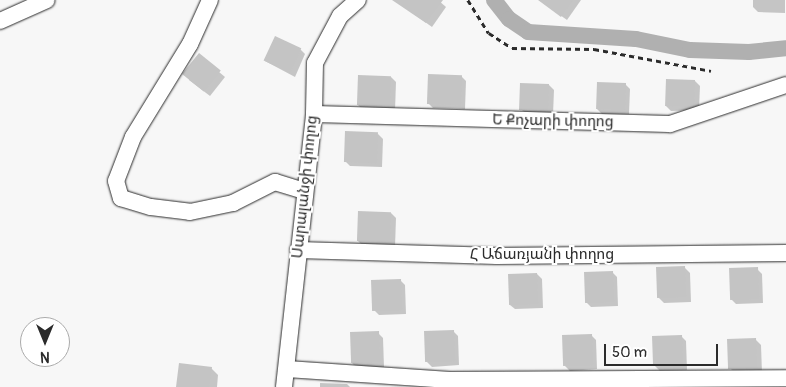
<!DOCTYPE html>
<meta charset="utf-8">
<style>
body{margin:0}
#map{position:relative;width:786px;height:387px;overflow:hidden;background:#f7f7f7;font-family:Pangolin,"Noto Sans Armenian",sans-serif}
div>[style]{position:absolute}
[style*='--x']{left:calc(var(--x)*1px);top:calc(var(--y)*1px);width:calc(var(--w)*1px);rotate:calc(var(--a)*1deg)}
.shadow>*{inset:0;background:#0003}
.canal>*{height:16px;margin:-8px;padding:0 8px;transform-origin:8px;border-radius:8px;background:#b0b0b0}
.building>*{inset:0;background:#c4c4c4;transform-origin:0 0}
.path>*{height:2.5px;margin-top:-1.25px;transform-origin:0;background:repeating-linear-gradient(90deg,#2b2b2b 0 5px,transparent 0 9px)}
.roads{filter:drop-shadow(0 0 1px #2b2b2b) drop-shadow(0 0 1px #2b2b2b)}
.minor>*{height:16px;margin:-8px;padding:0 8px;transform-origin:8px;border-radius:8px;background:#fff}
span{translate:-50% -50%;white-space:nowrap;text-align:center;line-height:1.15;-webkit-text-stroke:4px #fff;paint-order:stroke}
.street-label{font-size:15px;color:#2b2b2b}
.north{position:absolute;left:20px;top:317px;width:50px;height:50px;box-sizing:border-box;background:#fff;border:1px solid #aaa;border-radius:50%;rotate:180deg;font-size:14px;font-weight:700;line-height:20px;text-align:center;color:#2b2b2b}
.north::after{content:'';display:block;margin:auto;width:18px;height:22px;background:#2b2b2b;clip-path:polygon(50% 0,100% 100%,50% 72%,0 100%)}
.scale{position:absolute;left:604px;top:344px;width:114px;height:22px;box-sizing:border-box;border:2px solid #2b2b2b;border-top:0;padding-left:6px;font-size:15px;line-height:18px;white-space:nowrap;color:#2b2b2b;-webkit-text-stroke:4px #fff;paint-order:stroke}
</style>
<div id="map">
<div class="shadow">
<div style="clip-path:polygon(409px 0,438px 0,446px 7px,432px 27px,404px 7px)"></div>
<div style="clip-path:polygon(539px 0,581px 0,567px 20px)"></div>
<div style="clip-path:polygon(753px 0,785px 0,785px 13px,758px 12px,753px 7px)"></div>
<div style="clip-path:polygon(300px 49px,305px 54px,295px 77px,265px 61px)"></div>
<div style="clip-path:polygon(199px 55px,225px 77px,210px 96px,189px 80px)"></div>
<div style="clip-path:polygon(461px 76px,466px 81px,465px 109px,433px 108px,428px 103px)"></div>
<div style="clip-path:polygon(391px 77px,396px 82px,395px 111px,363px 110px,358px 105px)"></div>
<div style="clip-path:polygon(695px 81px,700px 86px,699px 110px,671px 111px,666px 106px)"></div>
<div style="clip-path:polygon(625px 84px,630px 89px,629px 114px,602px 114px,597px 109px)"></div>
<div style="clip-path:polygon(549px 85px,554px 90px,553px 115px,526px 114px,521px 109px)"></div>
<div style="clip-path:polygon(378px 134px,383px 139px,382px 167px,350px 166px,345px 161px)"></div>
<div style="clip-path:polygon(391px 213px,396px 218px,395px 247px,363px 246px,358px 241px)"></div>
<div style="clip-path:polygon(685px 268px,690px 273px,691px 302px,664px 303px,659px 298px)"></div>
<div style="clip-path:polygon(757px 269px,762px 274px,763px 303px,736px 304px,731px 299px)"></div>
<div style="clip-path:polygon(612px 272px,617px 277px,618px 306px,591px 307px,586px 302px)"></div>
<div style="clip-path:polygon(537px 274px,542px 279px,543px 308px,515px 309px,510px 305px)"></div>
<div style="clip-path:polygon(400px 280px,405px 285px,406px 314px,379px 315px,374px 310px)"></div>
<div style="clip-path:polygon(453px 331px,458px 336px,459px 365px,432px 367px,427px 362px)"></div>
<div style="clip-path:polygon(378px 333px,383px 338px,384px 367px,357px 368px,352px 363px)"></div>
<div style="clip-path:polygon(591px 335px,596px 340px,597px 369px,570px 371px,565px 366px)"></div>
<div style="clip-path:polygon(681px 336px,686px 341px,687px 370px,660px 371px,655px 366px)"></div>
<div style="clip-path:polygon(756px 340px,761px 345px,762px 373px,735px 373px,730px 368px)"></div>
<div style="clip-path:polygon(211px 368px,218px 375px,217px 387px,177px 387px)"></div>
<div style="clip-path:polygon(320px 383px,347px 384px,350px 387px,320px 387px)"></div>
</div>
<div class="canal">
<div style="--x:494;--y:0;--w:24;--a:52"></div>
<div style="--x:509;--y:19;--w:23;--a:34"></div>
<div style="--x:528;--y:32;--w:108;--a:3.7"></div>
<div style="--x:636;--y:39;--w:55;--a:11.5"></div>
<div style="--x:690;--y:50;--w:59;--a:1.9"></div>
<div style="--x:749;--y:52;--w:37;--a:-6"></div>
</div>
<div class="building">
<div style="clip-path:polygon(392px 0,443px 0,426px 23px)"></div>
<div style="clip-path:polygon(538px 0,573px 0,561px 17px)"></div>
<div style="left:275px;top:36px;width:29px;height:27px;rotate:25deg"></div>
<div style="left:199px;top:53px;width:28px;height:27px;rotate:39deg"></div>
<div style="left:428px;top:74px;width:34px;height:30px;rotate:2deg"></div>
<div style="left:358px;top:75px;width:33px;height:30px;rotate:2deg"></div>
<div style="left:666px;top:79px;width:29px;height:27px;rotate:2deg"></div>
<div style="left:597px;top:82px;width:29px;height:27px;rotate:2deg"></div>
<div style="left:520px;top:83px;width:29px;height:27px;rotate:2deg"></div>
<div style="left:345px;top:131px;width:33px;height:31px;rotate:2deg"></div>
<div style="left:358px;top:211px;width:33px;height:30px;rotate:2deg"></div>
<div style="left:685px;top:266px;width:31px;height:29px;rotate:88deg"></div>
<div style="left:758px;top:267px;width:32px;height:29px;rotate:88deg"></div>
<div style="left:613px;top:271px;width:31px;height:29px;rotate:88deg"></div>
<div style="left:537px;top:273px;width:31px;height:29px;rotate:88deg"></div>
<div style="left:401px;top:279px;width:31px;height:30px;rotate:88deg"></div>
<div style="left:454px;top:330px;width:31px;height:30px;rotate:88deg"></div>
<div style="left:379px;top:331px;width:31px;height:29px;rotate:88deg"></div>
<div style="left:592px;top:334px;width:31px;height:30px;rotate:88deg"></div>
<div style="left:682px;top:335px;width:30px;height:30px;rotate:88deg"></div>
<div style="left:756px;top:338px;width:30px;height:29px;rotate:88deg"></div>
<div style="clip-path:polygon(179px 363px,212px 367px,209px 387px,176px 387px)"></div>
</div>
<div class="path">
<div style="--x:468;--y:0;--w:39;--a:58"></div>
<div style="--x:489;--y:33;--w:27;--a:33"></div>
<div style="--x:512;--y:48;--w:82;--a:0.7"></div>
<div style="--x:594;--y:49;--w:119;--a:10.6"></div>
</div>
<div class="roads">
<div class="minor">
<div style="--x:210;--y:0;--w:48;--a:114.4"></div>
<div style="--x:190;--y:44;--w:109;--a:121.5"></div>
<div style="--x:133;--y:137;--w:47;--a:111.1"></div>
<div style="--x:116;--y:181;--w:18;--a:74"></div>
<div style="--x:121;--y:198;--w:31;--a:17"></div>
<div style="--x:151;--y:207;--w:39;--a:7"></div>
<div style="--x:190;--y:212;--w:44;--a:-11.8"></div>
<div style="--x:233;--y:203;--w:47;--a:-26.6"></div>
<div style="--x:275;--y:182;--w:31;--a:17"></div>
<div style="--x:0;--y:21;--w:51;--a:-24.1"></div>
<div style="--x:314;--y:114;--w:356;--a:1.6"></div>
<div style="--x:670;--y:124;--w:122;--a:-18.6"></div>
<div style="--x:298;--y:250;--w:199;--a:1.7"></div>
<div style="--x:497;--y:256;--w:289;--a:-0.6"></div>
<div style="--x:287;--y:369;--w:163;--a:3.9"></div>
<div style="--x:450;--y:380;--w:336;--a:-0.3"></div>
<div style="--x:284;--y:387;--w:275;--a:-83.7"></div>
<div style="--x:314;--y:114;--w:51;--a:-88.9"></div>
<div style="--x:315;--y:63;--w:53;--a:-62"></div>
<div style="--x:340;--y:16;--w:24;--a:-42"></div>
</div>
</div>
<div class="street-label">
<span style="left:553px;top:121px;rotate:1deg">Ե Քոչարի փողոց</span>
<span style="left:305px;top:187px;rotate:-84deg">Սարալանջի փողոց</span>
<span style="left:542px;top:255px">Հ Աճառյանի փողոց</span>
</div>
<div class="north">N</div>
<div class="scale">50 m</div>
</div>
